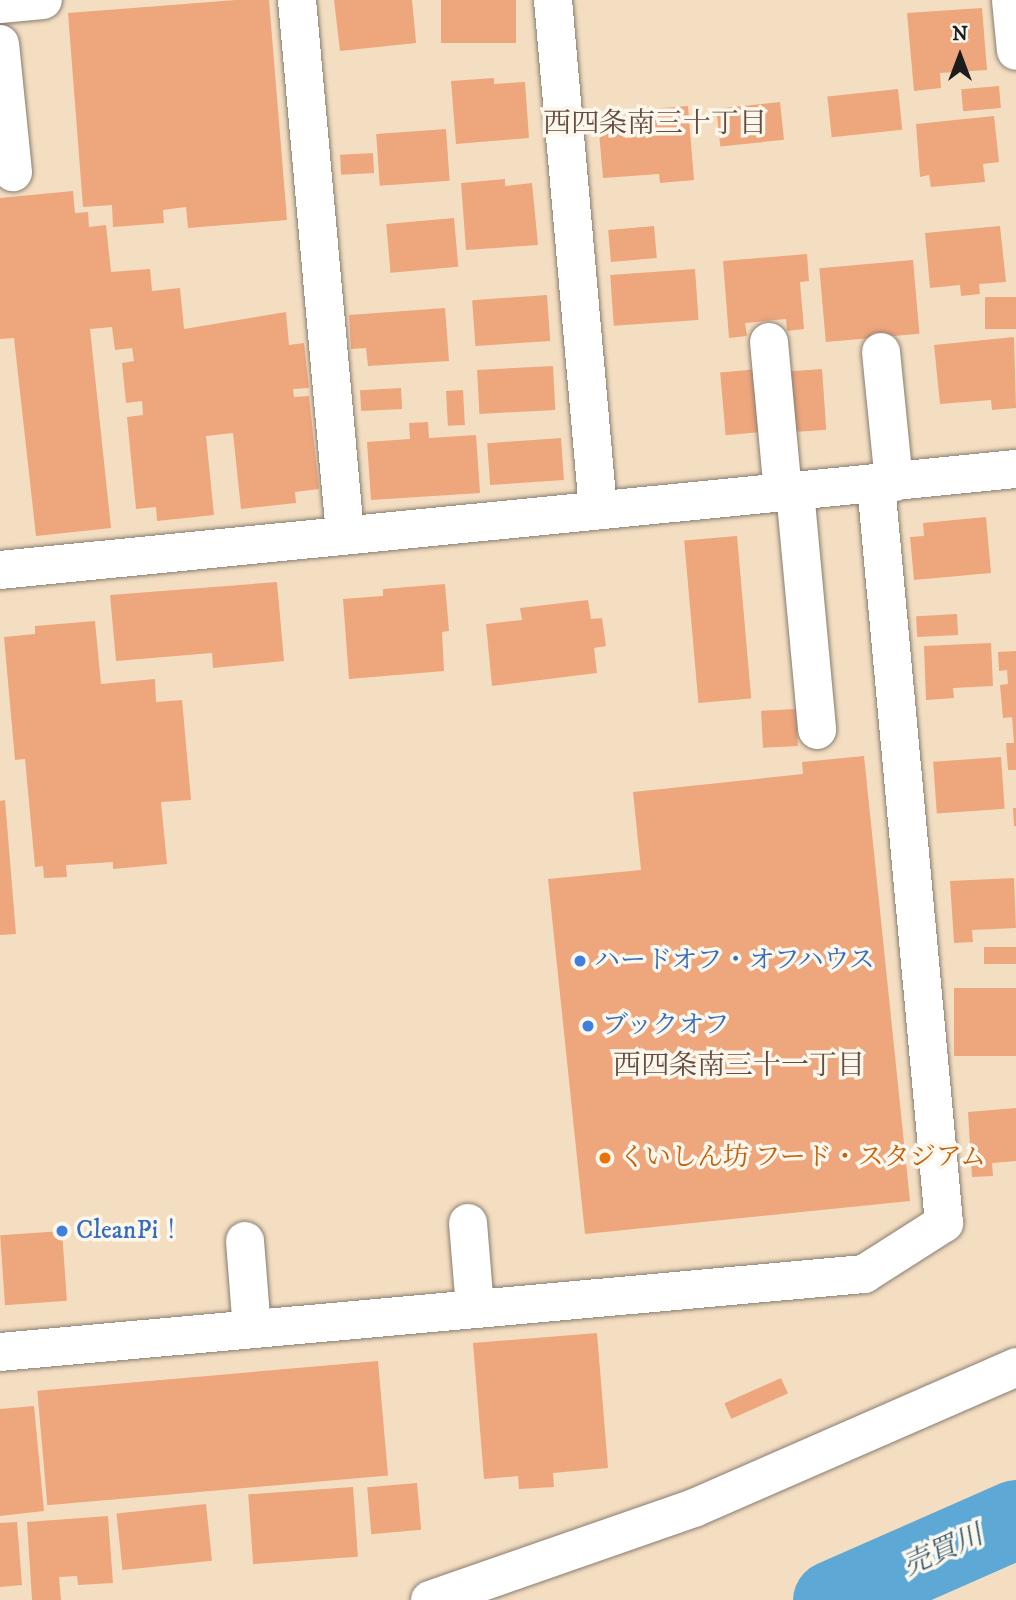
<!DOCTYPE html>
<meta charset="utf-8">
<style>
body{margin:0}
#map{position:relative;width:1016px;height:1600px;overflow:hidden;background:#f4dec2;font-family:"IM FELL DW Pica","Noto Serif JP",serif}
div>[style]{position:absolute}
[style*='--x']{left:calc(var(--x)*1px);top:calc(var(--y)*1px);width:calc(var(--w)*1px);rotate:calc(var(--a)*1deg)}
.river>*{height:79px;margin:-39.5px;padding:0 39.5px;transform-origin:39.5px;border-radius:39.5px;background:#5da8d5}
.building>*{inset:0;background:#eea67d;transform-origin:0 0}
.roads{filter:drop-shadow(0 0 2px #887d6f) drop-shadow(0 0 2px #887d6f)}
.minor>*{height:38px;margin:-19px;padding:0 19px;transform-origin:19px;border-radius:19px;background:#fff}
.dots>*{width:19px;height:19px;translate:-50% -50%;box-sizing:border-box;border:4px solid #fbf7ec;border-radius:50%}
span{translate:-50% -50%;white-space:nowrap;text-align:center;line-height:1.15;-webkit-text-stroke:7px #fbf7ec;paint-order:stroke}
.shop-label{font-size:26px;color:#366cbe}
.left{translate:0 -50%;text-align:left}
.food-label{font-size:26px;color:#c56008}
.neighbourhood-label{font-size:28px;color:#664c3e}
.water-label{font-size:28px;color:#395b6f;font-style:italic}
.north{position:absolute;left:925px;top:21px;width:70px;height:70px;-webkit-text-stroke:5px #fbf7ec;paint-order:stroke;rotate:0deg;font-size:19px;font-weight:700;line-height:28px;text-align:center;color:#1c1c1c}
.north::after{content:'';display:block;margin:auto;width:24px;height:32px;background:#1c1c1c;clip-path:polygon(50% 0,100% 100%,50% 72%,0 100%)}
</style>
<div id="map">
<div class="river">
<div style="--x:832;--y:1600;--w:201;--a:-23.8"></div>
</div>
<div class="building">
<div style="clip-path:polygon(236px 0,269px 0,287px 220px,188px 228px,186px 207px,163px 210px,164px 223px,113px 227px,112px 205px,83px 207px,68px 13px)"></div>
<div style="clip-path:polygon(334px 0,412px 0,416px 43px,340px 51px)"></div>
<div style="left:441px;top:0;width:75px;height:43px"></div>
<div style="clip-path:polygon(982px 8px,987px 70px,940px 73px,941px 88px,914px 91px,907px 13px)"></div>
<div style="clip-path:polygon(494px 78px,494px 84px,525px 82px,529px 138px,456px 144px,451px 81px)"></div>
<div style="left:999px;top:86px;width:22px;height:38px;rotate:85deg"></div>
<div style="left:898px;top:89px;width:41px;height:71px;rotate:84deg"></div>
<div style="left:780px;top:102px;width:38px;height:64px;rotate:84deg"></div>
<div style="clip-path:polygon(688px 106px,694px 180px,660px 183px,659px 174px,603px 178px,598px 121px,626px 118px,625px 111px)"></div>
<div style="clip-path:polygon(994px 116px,999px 162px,983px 164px,985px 182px,931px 187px,929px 175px,920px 177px,916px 124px)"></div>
<div style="left:446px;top:129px;width:52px;height:70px;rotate:86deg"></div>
<div style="left:373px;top:153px;width:20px;height:33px;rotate:87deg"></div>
<div style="clip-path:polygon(505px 179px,505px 186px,532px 183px,538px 245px,466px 250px,461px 183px)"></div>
<div style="clip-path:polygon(73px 191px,75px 213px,88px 212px,89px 227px,106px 225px,111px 272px,150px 269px,152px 291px,180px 288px,184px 329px,286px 312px,289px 345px,304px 343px,309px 388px,293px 389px,294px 397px,309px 396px,319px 489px,295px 492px,296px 503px,241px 509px,233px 433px,206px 436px,214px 515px,157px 521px,156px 507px,136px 509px,127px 417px,143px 415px,142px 401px,126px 403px,122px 363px,134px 361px,132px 348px,115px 350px,112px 327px,90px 329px,111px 528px,36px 536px,14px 338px,0 339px,0 198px)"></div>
<div style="left:454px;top:218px;width:49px;height:68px;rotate:85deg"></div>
<div style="left:654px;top:226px;width:32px;height:46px;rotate:85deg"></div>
<div style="clip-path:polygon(1000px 226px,1006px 282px,979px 284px,980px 294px,961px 296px,960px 285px,930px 288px,925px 233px)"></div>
<div style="clip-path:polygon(807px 254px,809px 281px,800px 282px,804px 329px,787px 331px,786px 319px,745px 323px,747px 336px,729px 338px,723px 261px)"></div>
<div style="left:913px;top:260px;width:74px;height:94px;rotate:85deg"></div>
<div style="left:695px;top:269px;width:51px;height:85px;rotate:86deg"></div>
<div style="left:547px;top:295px;width:46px;height:75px;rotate:86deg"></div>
<div style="left:1016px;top:297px;width:32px;height:31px;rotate:90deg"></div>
<div style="clip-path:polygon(445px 308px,449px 361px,368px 366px,366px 348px,351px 349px,349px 315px)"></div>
<div style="clip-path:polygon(1014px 337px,1016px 408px,992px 410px,991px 400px,940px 404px,934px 345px)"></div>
<div style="left:553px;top:366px;width:44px;height:76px;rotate:87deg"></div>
<div style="left:759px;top:369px;width:63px;height:39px;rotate:85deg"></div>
<div style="left:822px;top:369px;width:61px;height:39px;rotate:86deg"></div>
<div style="left:401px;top:388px;width:21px;height:41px;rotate:87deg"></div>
<div style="left:463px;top:390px;width:35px;height:17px;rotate:87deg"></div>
<div style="clip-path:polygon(428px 422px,429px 438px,476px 435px,480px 493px,371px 500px,367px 442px,410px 439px,409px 423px)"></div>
<div style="left:561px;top:438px;width:42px;height:74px;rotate:86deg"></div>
<div style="clip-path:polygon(986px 517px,991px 573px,914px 580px,910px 537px,924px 536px,923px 523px)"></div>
<div style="left:737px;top:536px;width:163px;height:53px;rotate:85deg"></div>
<div style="clip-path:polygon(277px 582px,284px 661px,213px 668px,212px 653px,116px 661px,110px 595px)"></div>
<div style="clip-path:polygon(445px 584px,449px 631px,442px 632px,444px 671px,349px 679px,343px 599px,383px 596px,383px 589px)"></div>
<div style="clip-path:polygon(588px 600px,591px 619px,602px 618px,606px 646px,594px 648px,597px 673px,492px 686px,486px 624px,522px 620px,520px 608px)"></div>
<div style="left:957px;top:614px;width:21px;height:41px;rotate:87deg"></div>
<div style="clip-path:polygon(95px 621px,101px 684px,155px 679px,156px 702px,182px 700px,191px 800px,161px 802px,167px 864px,113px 869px,113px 862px,66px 865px,67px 877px,44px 878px,43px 866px,35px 867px,25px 759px,15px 760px,4px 637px,35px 634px,35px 626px)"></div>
<div style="clip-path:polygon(991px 643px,993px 686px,953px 688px,954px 698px,926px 700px,924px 646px)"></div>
<div style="clip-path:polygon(1016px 651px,1016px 770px,1008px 770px,1006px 743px,1014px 743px,1012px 717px,1003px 718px,1000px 685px,1008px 684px,1007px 670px,999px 671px,998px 652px)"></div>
<div style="left:796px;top:709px;width:37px;height:35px;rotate:87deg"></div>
<div style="clip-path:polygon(864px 756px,910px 1201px,585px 1234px,548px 879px,641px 870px,633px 792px,803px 774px,802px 762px)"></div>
<div style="left:1001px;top:757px;width:52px;height:68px;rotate:86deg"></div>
<div style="clip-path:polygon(5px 800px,16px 934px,0 935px,0 801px)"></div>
<div style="clip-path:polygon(1013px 808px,1016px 808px,1016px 826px,1014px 826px)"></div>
<div style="clip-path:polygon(1014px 878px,1016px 928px,972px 930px,973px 942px,954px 943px,950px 881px)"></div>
<div style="left:1016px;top:947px;width:17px;height:32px;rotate:90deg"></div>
<div style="left:1016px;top:988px;width:68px;height:62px;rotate:90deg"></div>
<div style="clip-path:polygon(1016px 1108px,1016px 1161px,992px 1163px,993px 1176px,972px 1177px,968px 1112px)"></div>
<div style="left:62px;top:1231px;width:70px;height:62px;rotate:86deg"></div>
<div style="clip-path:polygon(597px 1333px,608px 1468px,553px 1473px,554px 1487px,519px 1489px,518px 1476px,484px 1479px,473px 1343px)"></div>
<div style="left:378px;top:1361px;width:115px;height:342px;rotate:85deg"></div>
<div style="left:781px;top:1378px;width:17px;height:62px;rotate:66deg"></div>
<div style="clip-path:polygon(34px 1406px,44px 1511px,0 1516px,0 1409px)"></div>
<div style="left:417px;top:1483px;width:47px;height:50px;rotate:85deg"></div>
<div style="left:353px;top:1487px;width:70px;height:105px;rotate:86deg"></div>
<div style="left:206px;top:1504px;width:57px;height:90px;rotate:84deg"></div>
<div style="clip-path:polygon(108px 1516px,113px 1583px,78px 1585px,77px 1576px,59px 1577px,61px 1600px,32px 1600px,27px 1522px)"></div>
<div style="clip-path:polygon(17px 1522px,22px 1585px,0 1587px,0 1523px)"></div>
</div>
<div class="roads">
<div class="minor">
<div style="--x:297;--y:0;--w:536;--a:84.86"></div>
<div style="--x:553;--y:0;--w:511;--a:84.95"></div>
<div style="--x:1011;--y:0;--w:51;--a:84.4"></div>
<div style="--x:0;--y:4;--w:43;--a:-5.3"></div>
<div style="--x:0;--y:44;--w:129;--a:84.2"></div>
<div style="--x:769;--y:342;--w:152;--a:84.7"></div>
<div style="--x:881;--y:352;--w:131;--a:84.3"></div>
<div style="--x:795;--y:491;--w:240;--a:84.7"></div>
<div style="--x:0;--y:570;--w:1021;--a:-5.68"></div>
<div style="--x:468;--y:1223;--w:86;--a:85.3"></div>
<div style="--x:245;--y:1241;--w:88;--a:85.5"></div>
<div style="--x:0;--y:1352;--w:868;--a:-5.16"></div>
<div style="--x:864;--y:1274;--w:95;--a:-32.5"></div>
<div style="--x:944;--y:1223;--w:742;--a:-95.26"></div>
<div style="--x:430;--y:1600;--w:280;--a:-19.2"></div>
<div style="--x:694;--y:1508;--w:352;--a:-23.6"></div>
</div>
</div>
<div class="dots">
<div style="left:580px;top:961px;background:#3f7fe0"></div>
<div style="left:588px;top:1026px;background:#3f7fe0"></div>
<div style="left:605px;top:1158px;background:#e8710a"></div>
<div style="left:62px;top:1231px;background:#3f7fe0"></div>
</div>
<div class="shop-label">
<span class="left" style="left:594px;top:961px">ハードオフ・オフハウス</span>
<span class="left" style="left:602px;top:1026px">ブックオフ</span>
<span class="left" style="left:76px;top:1231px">CleanPi！</span>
</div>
<div class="food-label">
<span class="left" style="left:619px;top:1158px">くいしん坊 フード・スタジアム</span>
</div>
<div class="neighbourhood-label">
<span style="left:655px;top:124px">西四条南三十丁目</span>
<span style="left:739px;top:1066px">西四条南三十一丁目</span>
</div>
<div class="water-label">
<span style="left:943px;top:1551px;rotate:-24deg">売買川</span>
</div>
<div class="north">N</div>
</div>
